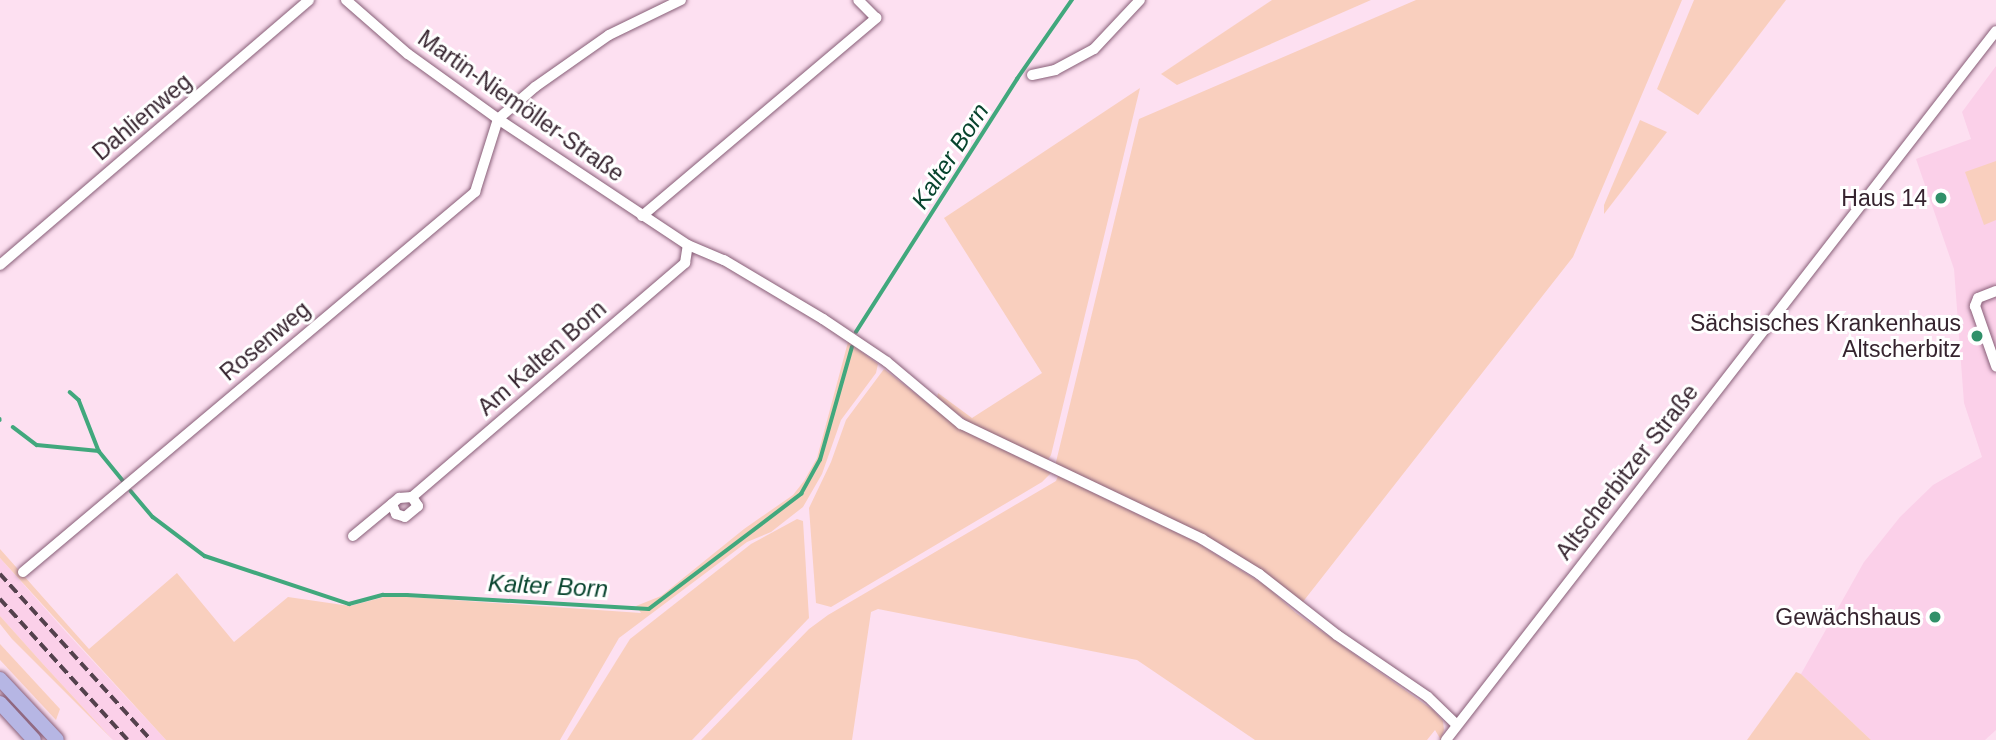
<!DOCTYPE html>
<meta charset="utf-8">
<style>
body{margin:0}
#map{position:relative;width:1996px;height:740px;overflow:hidden;background:#fde0f1;font-family:Helvetica,sans-serif}
div>[style]{position:absolute}
[style*='--x']{left:calc(var(--x)*1px);top:calc(var(--y)*1px);width:calc(var(--w)*1px);rotate:calc(var(--a)*1deg)}
.built>*{inset:0;background:#fbd0e9}
.green>*{inset:0;background:#f9cfbe}
.stream>*{height:3.5px;margin:-1.75px;padding:0 1.75px;transform-origin:1.75px;border-radius:1.75px;background:#41a87d}
.roads{filter:drop-shadow(0 0 2px #875e77) drop-shadow(0 0 2px #875e77)}
.minor>*{height:10px;margin:-5px;padding:0 5px;transform-origin:5px;border-radius:5px;background:#fff}
.major>*{height:14px;margin:-7px;padding:0 7px;transform-origin:7px;border-radius:7px;background:#b6b6e4}
.rail>*{height:3.5px;margin-top:-1.75px;transform-origin:0;background:repeating-linear-gradient(90deg,#54414d 0 10px,transparent 0 15px)}
.dots>*{width:19px;height:19px;translate:-50% -50%;box-sizing:border-box;border:4px solid #fff;border-radius:50%}
span{translate:-50% -50%;white-space:nowrap;text-align:center;line-height:1.15;-webkit-text-stroke:6px #fff;paint-order:stroke}
.street-label{font-size:23px;color:#36242f}
.poi-label{font-size:23px;color:#36242f}
.right{translate:-100% -50%;text-align:right}
.water-label{font-size:24px;color:#08442e;font-style:italic}
</style>
<div id="map">
<div class="built">
<div style="clip-path:polygon(1996px 66px,1996px 730px,1985px 740px,1871px 740px,1801px 674px,1864px 562px,1900px 517px,1933px 485px,1982px 457px,1964px 403px,1954px 269px,1916px 159px,1971px 139px,1962px 112px)"></div>
<div style="clip-path:polygon(0 558px,65px 631px,166px 740px,113px 740px,43px 664px,0 616px)"></div>
</div>
<div class="green">
<div style="clip-path:polygon(1272px 0,1371px 0,1177px 85px,1161px 74px)"></div>
<div style="clip-path:polygon(1416px 0,1682px 0,1573px 257px,1302px 603px,1261px 572px,1057px 466px,1056px 462px,1139px 119px)"></div>
<div style="clip-path:polygon(1694px 0,1786px 0,1698px 115px,1657px 89px)"></div>
<div style="clip-path:polygon(1140px 88px,1051px 455px,1047px 461px,968px 422px,937px 398px,938px 393px,972px 418px,1042px 373px,944px 218px)"></div>
<div style="clip-path:polygon(1640px 120px,1667px 132px,1604px 214px,1604px 205px)"></div>
<div style="clip-path:polygon(1996px 161px,1996px 220px,1984px 225px,1965px 172px)"></div>
<div style="clip-path:polygon(848px 342px,878px 364px,876px 373px,841px 420px,822px 474px,803px 507px,771px 532px,747px 542px,619px 638px,560px 740px,166px 740px,0 558px,0 549px,89px 649px,177px 573px,234px 642px,288px 597px,350px 606px,384px 597px,410px 597px,641px 613px,636px 606px,661px 596px,744px 529px,793px 495px,804px 481px,817px 458px)"></div>
<div style="clip-path:polygon(884px 369px,962px 430px,1051px 473px,1042px 482px,831px 607px,816px 603px,809px 508px,831px 462px,846px 420px)"></div>
<div style="clip-path:polygon(1058px 476px,1196px 542px,1266px 586px,1296px 613px,1433px 710px,1443px 721px,1444px 730px,1441px 740px,1435px 730px,1427px 740px,1255px 740px,1137px 660px,878px 609px,871px 612px,852px 740px,701px 740px,809px 629px,828px 615px,1056px 481px)"></div>
<div style="clip-path:polygon(797px 519px,803px 521px,809px 618px,692px 740px,567px 740px,630px 639px,751px 544px)"></div>
<div style="clip-path:polygon(0 616px,43px 664px,113px 740px,12px 639px,0 624px)"></div>
<div style="clip-path:polygon(0 644px,60px 709px,56px 720px,0 660px)"></div>
<div style="clip-path:polygon(1796px 672px,1801px 674px,1871px 740px,1747px 740px)"></div>
</div>
<div class="stream">
<div style="--x:856;--y:332;--w:300;--a:-57.5"></div>
<div style="--x:1017;--y:79;--w:96;--a:-55.2"></div>
<div style="--x:70;--y:392;--w:12;--a:42"></div>
<div style="--x:79;--y:400;--w:55;--a:68.6"></div>
<div style="--x:0;--y:419;--w:1;--a:90"></div>
<div style="--x:13;--y:427;--w:30;--a:37"></div>
<div style="--x:37;--y:445;--w:62;--a:5.5"></div>
<div style="--x:99;--y:451;--w:38;--a:51"></div>
<div style="--x:131;--y:491;--w:34;--a:50"></div>
<div style="--x:153;--y:517;--w:65;--a:36.9"></div>
<div style="--x:205;--y:556;--w:152;--a:18.4"></div>
<div style="--x:349;--y:604;--w:35;--a:-15"></div>
<div style="--x:383;--y:595;--w:24;--a:0"></div>
<div style="--x:407;--y:595;--w:242;--a:3.3"></div>
<div style="--x:649;--y:609;--w:191;--a:-37.1"></div>
<div style="--x:801;--y:494;--w:39;--a:-61"></div>
<div style="--x:820;--y:460;--w:117;--a:-74.2"></div>
</div>
<div class="roads">
<div class="minor">
<div style="--x:346;--y:0;--w:82;--a:41.1"></div>
<div style="--x:408;--y:54;--w:111;--a:35.8"></div>
<div style="--x:498;--y:119;--w:228;--a:33.6"></div>
<div style="--x:688;--y:245;--w:39;--a:23"></div>
<div style="--x:724;--y:260;--w:115;--a:30.8"></div>
<div style="--x:823;--y:319;--w:77;--a:33.9"></div>
<div style="--x:887;--y:362;--w:97;--a:40"></div>
<div style="--x:961;--y:424;--w:267;--a:25.5"></div>
<div style="--x:1202;--y:539;--w:67;--a:31.6"></div>
<div style="--x:1259;--y:574;--w:99;--a:38"></div>
<div style="--x:1337;--y:635;--w:110;--a:34.3"></div>
<div style="--x:1428;--y:697;--w:40;--a:44"></div>
<div style="--x:1032;--y:75;--w:24;--a:-12"></div>
<div style="--x:1055;--y:70;--w:44;--a:-28.3"></div>
<div style="--x:1094;--y:49;--w:67;--a:-46.8"></div>
<div style="--x:642;--y:216;--w:307;--a:-40.2"></div>
<div style="--x:876;--y:18;--w:25;--a:-135"></div>
<div style="--x:0;--y:265;--w:407;--a:-40.6"></div>
<div style="--x:1996;--y:291;--w:19;--a:159"></div>
<div style="--x:1978;--y:298;--w:9;--a:111"></div>
<div style="--x:1975;--y:306;--w:64;--a:70.7"></div>
<div style="--x:392;--y:504;--w:11;--a:68"></div>
<div style="--x:396;--y:514;--w:9;--a:18"></div>
<div style="--x:405;--y:517;--w:17;--a:-40"></div>
<div style="--x:418;--y:506;--w:11;--a:-124"></div>
<div style="--x:353;--y:536;--w:60;--a:-39.6"></div>
<div style="--x:399;--y:498;--w:13;--a:-4"></div>
<div style="--x:412;--y:497;--w:360;--a:-40.6"></div>
<div style="--x:685;--y:263;--w:18;--a:-81"></div>
<div style="--x:23;--y:572;--w:591;--a:-40.05"></div>
<div style="--x:475;--y:192;--w:77;--a:-72.5"></div>
<div style="--x:498;--y:119;--w:49;--a:-40.9"></div>
<div style="--x:535;--y:87;--w:90;--a:-35.1"></div>
<div style="--x:609;--y:35;--w:80;--a:-25.9"></div>
<div style="--x:1446;--y:740;--w:897;--a:-52.2"></div>
</div>
<div class="major">
<div style="--x:0;--y:679;--w:83;--a:46.9"></div>
<div style="--x:0;--y:703;--w:50;--a:47.4"></div>
</div>
</div>
<div class="rail">
<div style="--x:0;--y:574;--w:224;--a:47.7"></div>
<div style="--x:0;--y:599;--w:190;--a:47.8"></div>
</div>
<div class="dots">
<div style="left:1941px;top:198px;background:#309069"></div>
<div style="left:1977px;top:336px;background:#309069"></div>
<div style="left:1935px;top:617px;background:#309069"></div>
</div>
<div class="street-label">
<span style="left:521px;top:106px;rotate:35deg">Martin-Niemöller-Straße</span>
<span style="left:142px;top:117px;rotate:-40deg">Dahlienweg</span>
<span style="left:265px;top:341px;rotate:-40deg">Rosenweg</span>
<span style="left:542px;top:358px;rotate:-41deg">Am Kalten Born</span>
<span style="left:1627px;top:472px;rotate:-52deg">Altscherbitzer Straße</span>
</div>
<div class="poi-label">
<span class="right" style="left:1927px;top:198px">Haus 14</span>
<span class="right" style="left:1961px;top:336px">Sächsisches Krankenhaus<br>Altscherbitz</span>
<span class="right" style="left:1921px;top:617px">Gewächshaus</span>
</div>
<div class="water-label">
<span style="left:950px;top:156px;rotate:-57deg">Kalter Born</span>
<span style="left:548px;top:586px;rotate:3deg">Kalter Born</span>
</div>
</div>
